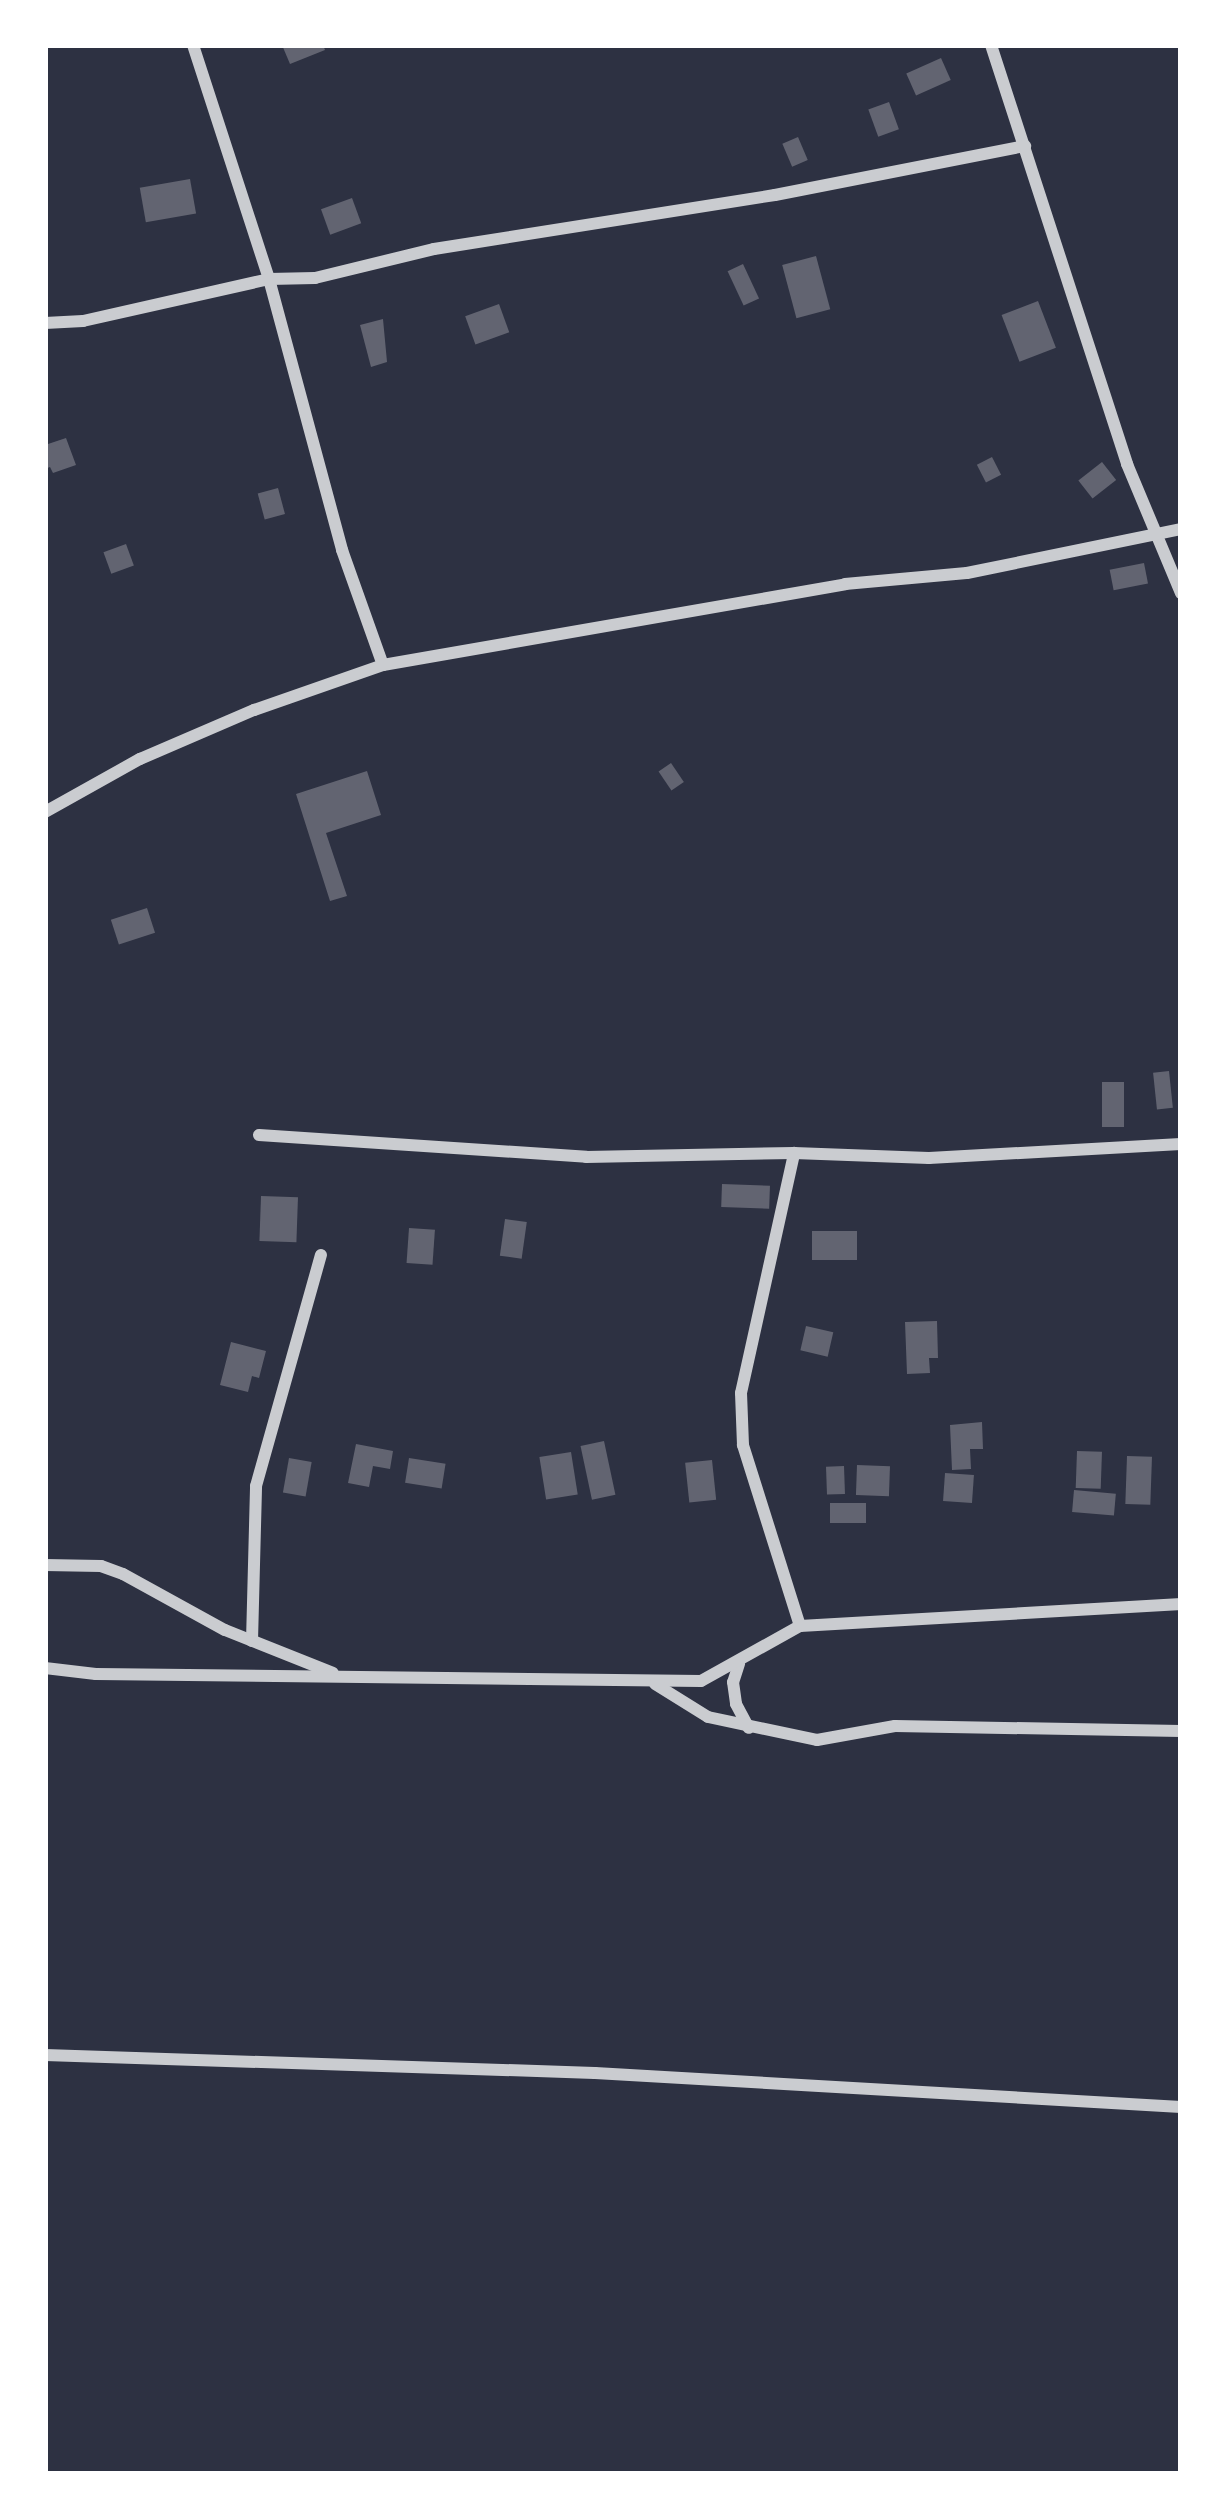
<!DOCTYPE html>
<style>
body{margin:0}
#map{position:relative;width:1226px;height:2519px;overflow:hidden;background:#2d3142;font-family:Karla,sans-serif}
div>[style]{position:absolute}
[style*='--x']{left:calc(var(--x)*1px);top:calc(var(--y)*1px);width:calc(var(--w)*1px);rotate:calc(var(--a)*1deg)}
.building>*{inset:0;background:#626471;transform-origin:0 0}
.minor>*{height:12px;margin:-6px;padding:0 6px;transform-origin:6px;border-radius:6px;background:#caccd0}
span{translate:-50% -50%;white-space:nowrap;text-align:center;line-height:1.15;-webkit-text-stroke:9px #fff;paint-order:stroke}
.frame{position:absolute;inset:0;border:48px solid #fff;pointer-events:none}
</style>
<div id="map">
<div class="building">
<div style="clip-path:polygon(282px 45px,323px 45px,325px 50px,290px 64px)"></div>
<div style="left:941px;top:58px;width:24px;height:38px;rotate:66deg"></div>
<div style="left:889px;top:102px;width:29px;height:22px;rotate:70deg"></div>
<div style="left:798px;top:137px;width:25px;height:17px;rotate:67deg"></div>
<div style="left:190px;top:179px;width:35px;height:51px;rotate:80deg"></div>
<div style="left:352px;top:198px;width:27px;height:33px;rotate:70deg"></div>
<div style="left:816px;top:256px;width:55px;height:35px;rotate:75deg"></div>
<div style="left:743px;top:264px;width:38px;height:17px;rotate:65deg"></div>
<div style="left:1038px;top:301px;width:50px;height:39px;rotate:69deg"></div>
<div style="left:499px;top:304px;width:30px;height:36px;rotate:70deg"></div>
<div style="clip-path:polygon(383px 319px,387px 362px,371px 367px,360px 325px)"></div>
<div style="clip-path:polygon(66px 438px,76px 465px,53px 473px,50px 467px,45px 469px,45px 445px)"></div>
<div style="left:992px;top:457px;width:20px;height:17px;rotate:63deg"></div>
<div style="left:1102px;top:462px;width:23px;height:30px;rotate:52deg"></div>
<div style="left:278px;top:488px;width:27px;height:21px;rotate:75deg"></div>
<div style="left:126px;top:544px;width:23px;height:24px;rotate:70deg"></div>
<div style="left:1144px;top:563px;width:21px;height:35px;rotate:79deg"></div>
<div style="left:671px;top:763px;width:23px;height:15px;rotate:56deg"></div>
<div style="clip-path:polygon(367px 771px,381px 815px,326px 833px,347px 896px,330px 901px,296px 794px)"></div>
<div style="left:147px;top:908px;width:26px;height:38px;rotate:72deg"></div>
<div style="left:1169px;top:1071px;width:37px;height:16px;rotate:84deg"></div>
<div style="left:1102px;top:1082px;width:22px;height:45px"></div>
<div style="left:722px;top:1184px;width:48px;height:23px;rotate:2deg"></div>
<div style="left:261px;top:1196px;width:37px;height:45px;rotate:2deg"></div>
<div style="left:505px;top:1219px;width:22px;height:37px;rotate:8deg"></div>
<div style="left:409px;top:1228px;width:26px;height:35px;rotate:4deg"></div>
<div style="left:812px;top:1231px;width:45px;height:29px"></div>
<div style="clip-path:polygon(937px 1321px,938px 1358px,929px 1358px,930px 1373px,907px 1374px,905px 1322px)"></div>
<div style="left:806px;top:1326px;width:28px;height:25px;rotate:13deg"></div>
<div style="clip-path:polygon(231px 1342px,266px 1351px,259px 1378px,252px 1376px,248px 1392px,220px 1385px)"></div>
<div style="clip-path:polygon(982px 1422px,983px 1449px,970px 1449px,971px 1469px,952px 1470px,950px 1425px)"></div>
<div style="left:604px;top:1441px;width:55px;height:24px;rotate:78deg"></div>
<div style="clip-path:polygon(356px 1444px,393px 1451px,390px 1469px,373px 1466px,369px 1487px,348px 1483px)"></div>
<div style="left:1077px;top:1451px;width:25px;height:37px;rotate:2deg"></div>
<div style="left:571px;top:1452px;width:43px;height:32px;rotate:81deg"></div>
<div style="left:1127px;top:1456px;width:25px;height:48px;rotate:2deg"></div>
<div style="left:289px;top:1458px;width:23px;height:35px;rotate:10deg"></div>
<div style="left:409px;top:1458px;width:37px;height:25px;rotate:9deg"></div>
<div style="left:712px;top:1460px;width:40px;height:27px;rotate:84deg"></div>
<div style="left:857px;top:1465px;width:33px;height:30px;rotate:2deg"></div>
<div style="left:844px;top:1466px;width:28px;height:18px;rotate:88deg"></div>
<div style="left:945px;top:1473px;width:29px;height:28px;rotate:4deg"></div>
<div style="left:1074px;top:1490px;width:42px;height:22px;rotate:5deg"></div>
<div style="left:830px;top:1503px;width:36px;height:20px"></div>
</div>
<div class="minor">
<div style="--x:193;--y:45;--w:246;--a:72"></div>
<div style="--x:269;--y:279;--w:281;--a:74.9"></div>
<div style="--x:342;--y:550;--w:122;--a:70.4"></div>
<div style="--x:991;--y:45;--w:441;--a:72"></div>
<div style="--x:1127;--y:464;--w:140;--a:67.3"></div>
<div style="--x:45;--y:323;--w:38;--a:-3"></div>
<div style="--x:83;--y:321;--w:191;--a:-12.7"></div>
<div style="--x:269;--y:279;--w:46;--a:-1.2"></div>
<div style="--x:315;--y:278;--w:122;--a:-13.7"></div>
<div style="--x:434;--y:249;--w:345;--a:-9"></div>
<div style="--x:775;--y:195;--w:255;--a:-11.1"></div>
<div style="--x:45;--y:812;--w:109;--a:-29.2"></div>
<div style="--x:140;--y:759;--w:124;--a:-23.3"></div>
<div style="--x:254;--y:710;--w:137;--a:-19.2"></div>
<div style="--x:383;--y:665;--w:469;--a:-9.9"></div>
<div style="--x:845;--y:584;--w:122;--a:-5.2"></div>
<div style="--x:967;--y:573;--w:218;--a:-11.6"></div>
<div style="--x:259;--y:1135;--w:328;--a:3.8"></div>
<div style="--x:586;--y:1157;--w:208;--a:-1.1"></div>
<div style="--x:45;--y:1565;--w:56;--a:1"></div>
<div style="--x:101;--y:1566;--w:23;--a:20"></div>
<div style="--x:123;--y:1574;--w:116;--a:28.8"></div>
<div style="--x:225;--y:1630;--w:116;--a:21.7"></div>
<div style="--x:800;--y:1626;--w:190;--a:-107.5"></div>
<div style="--x:743;--y:1445;--w:52;--a:-92.2"></div>
<div style="--x:741;--y:1393;--w:246;--a:-77.5"></div>
<div style="--x:794;--y:1153;--w:135;--a:2.1"></div>
<div style="--x:929;--y:1158;--w:252;--a:-3.2"></div>
<div style="--x:252;--y:1641;--w:155;--a:-88.5"></div>
<div style="--x:256;--y:1486;--w:240;--a:-74.3"></div>
<div style="--x:739;--y:1664;--w:19;--a:108"></div>
<div style="--x:733;--y:1682;--w:22;--a:82"></div>
<div style="--x:736;--y:1704;--w:27;--a:62"></div>
<div style="--x:45;--y:1668;--w:51;--a:6.7"></div>
<div style="--x:96;--y:1674;--w:605;--a:0.66"></div>
<div style="--x:701;--y:1681;--w:113;--a:-29.1"></div>
<div style="--x:800;--y:1626;--w:382;--a:-3.3"></div>
<div style="--x:655;--y:1684;--w:62;--a:31.9"></div>
<div style="--x:708;--y:1717;--w:111;--a:11.9"></div>
<div style="--x:817;--y:1740;--w:79;--a:-10.2"></div>
<div style="--x:895;--y:1726;--w:286;--a:1"></div>
<div style="--x:45;--y:2055;--w:550;--a:1.87"></div>
<div style="--x:595;--y:2073;--w:587;--a:3.32"></div>
</div>
<div class="frame"></div>
</div>
